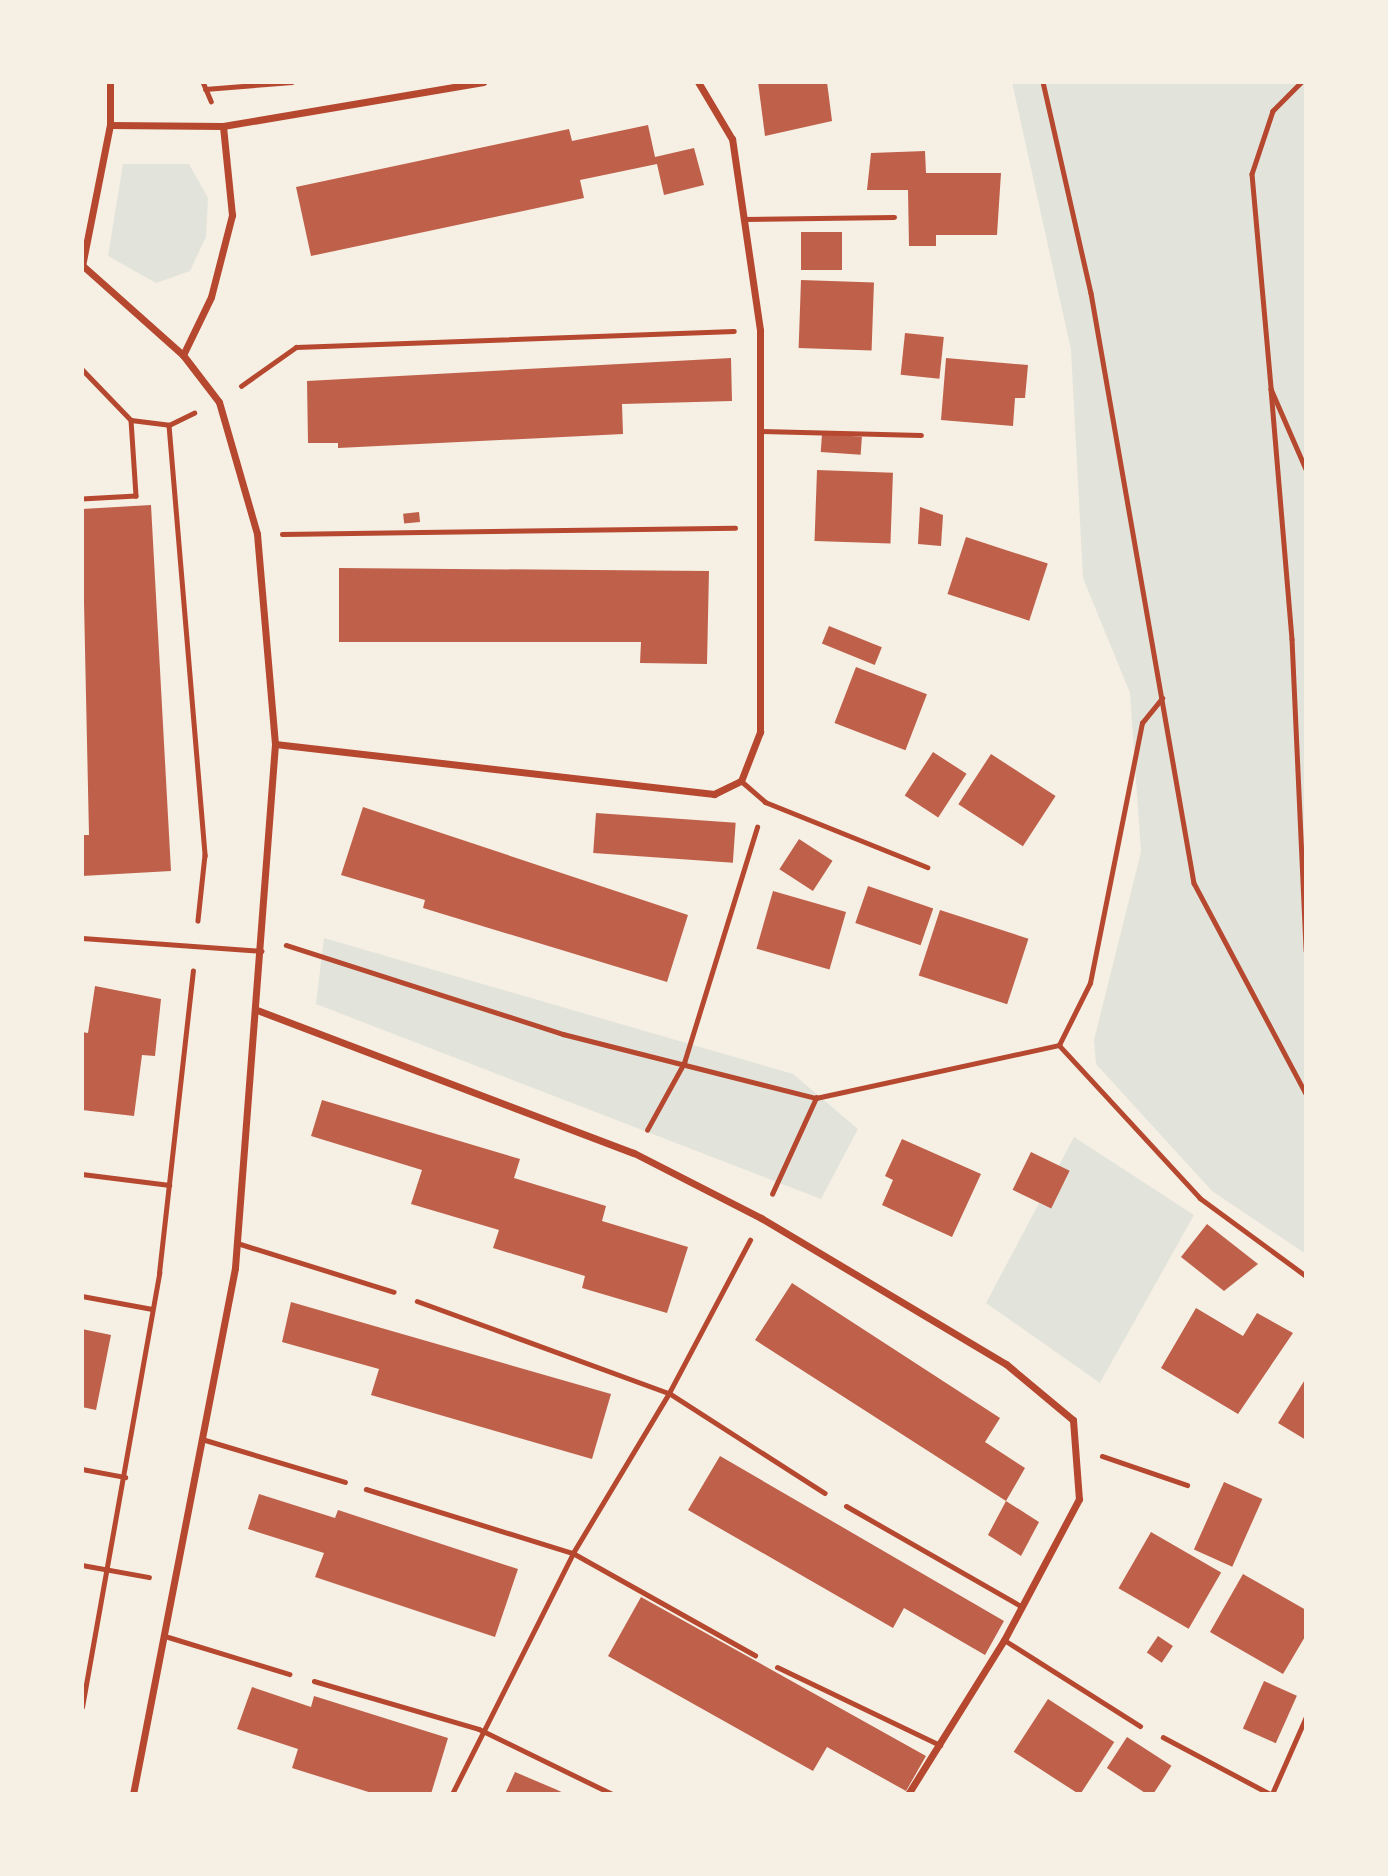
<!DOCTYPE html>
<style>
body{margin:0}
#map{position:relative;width:1388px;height:1876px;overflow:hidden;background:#f6efe4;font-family:Roboto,sans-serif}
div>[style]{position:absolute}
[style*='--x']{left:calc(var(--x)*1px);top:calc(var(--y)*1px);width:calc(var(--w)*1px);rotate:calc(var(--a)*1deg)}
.green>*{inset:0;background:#e2e4dc}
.building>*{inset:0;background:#bf614a;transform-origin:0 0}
.path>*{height:4.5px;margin:-2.25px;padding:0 2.25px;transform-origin:2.25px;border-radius:2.25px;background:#b5482f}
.service>*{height:5px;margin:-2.5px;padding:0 2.5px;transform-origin:2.5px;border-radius:2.5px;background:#b5482f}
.minor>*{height:7px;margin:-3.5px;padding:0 3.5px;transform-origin:3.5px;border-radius:3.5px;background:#b5482f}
span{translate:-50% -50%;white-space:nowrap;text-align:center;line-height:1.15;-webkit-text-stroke:7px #f6efe4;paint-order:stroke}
.frame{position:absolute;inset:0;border:84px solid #f6efe4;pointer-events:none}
</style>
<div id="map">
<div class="green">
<div style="clip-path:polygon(1012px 82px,1306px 82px,1306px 1254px,1212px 1191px,1096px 1064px,1094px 1040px,1141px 852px,1130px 693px,1083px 578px,1071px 350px)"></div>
<div style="clip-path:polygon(123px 164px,189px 164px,208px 198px,206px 237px,190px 271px,156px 283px,108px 256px)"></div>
<div style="clip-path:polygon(324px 938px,793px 1074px,858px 1129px,821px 1199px,316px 1004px)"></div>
<div style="clip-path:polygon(1074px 1137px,1194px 1215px,1100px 1383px,986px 1303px)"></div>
</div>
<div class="building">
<div style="clip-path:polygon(758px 82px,827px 82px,832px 121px,765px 136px)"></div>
<div style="clip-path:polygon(648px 125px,655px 157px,694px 148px,704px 185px,664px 195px,657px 164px,580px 180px,584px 198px,311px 256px,296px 187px,569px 129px,572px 141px)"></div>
<div style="clip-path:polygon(925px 151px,926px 173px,1001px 173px,997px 235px,936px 235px,936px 246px,909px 246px,908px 190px,867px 190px,871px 153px)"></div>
<div style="left:801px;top:232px;width:41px;height:38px"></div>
<div style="left:801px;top:280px;width:73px;height:68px;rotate:2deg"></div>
<div style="left:905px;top:333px;width:39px;height:42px;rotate:6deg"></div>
<div style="clip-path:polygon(731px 358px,732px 401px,622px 404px,623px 434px,338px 448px,338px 443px,308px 443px,307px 381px)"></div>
<div style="clip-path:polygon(946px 358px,1028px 365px,1025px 398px,1015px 398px,1013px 426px,941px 420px)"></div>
<div style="left:822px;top:434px;width:40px;height:18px;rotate:4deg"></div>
<div style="left:817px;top:470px;width:76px;height:71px;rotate:2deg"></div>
<div style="clip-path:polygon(151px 505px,171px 871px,82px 876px,82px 835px,89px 835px,82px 509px)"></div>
<div style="clip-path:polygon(920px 507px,943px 515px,941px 546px,918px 544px)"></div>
<div style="left:419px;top:512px;width:10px;height:16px;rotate:84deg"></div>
<div style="left:966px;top:537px;width:86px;height:60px;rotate:18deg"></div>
<div style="clip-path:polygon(339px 568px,709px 571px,707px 664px,640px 663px,641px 642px,339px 642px)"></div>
<div style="left:829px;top:626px;width:57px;height:19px;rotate:22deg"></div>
<div style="left:856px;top:667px;width:76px;height:60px;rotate:21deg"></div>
<div style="left:933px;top:752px;width:40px;height:52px;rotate:33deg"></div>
<div style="left:991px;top:754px;width:77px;height:60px;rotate:33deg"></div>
<div style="clip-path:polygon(363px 807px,688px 915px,667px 982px,423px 908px,425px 900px,341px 875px)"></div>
<div style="left:596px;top:813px;width:140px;height:40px;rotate:4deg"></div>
<div style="left:799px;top:839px;width:40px;height:36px;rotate:33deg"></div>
<div style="left:868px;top:886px;width:69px;height:39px;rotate:19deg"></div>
<div style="left:773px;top:891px;width:76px;height:60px;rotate:16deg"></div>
<div style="left:940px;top:910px;width:93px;height:69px;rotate:18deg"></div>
<div style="clip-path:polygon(95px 986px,161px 999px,155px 1056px,142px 1055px,134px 1116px,82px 1110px,82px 1032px,88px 1033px)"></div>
<div style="clip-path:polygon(322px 1100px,520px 1159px,514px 1178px,606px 1206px,602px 1221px,688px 1247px,667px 1313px,582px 1288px,585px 1276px,493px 1248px,499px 1230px,411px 1204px,422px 1170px,311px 1136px)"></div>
<div style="clip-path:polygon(902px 1139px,981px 1174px,952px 1237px,882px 1205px,893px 1180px,885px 1176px)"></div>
<div style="left:1031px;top:1152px;width:43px;height:42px;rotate:26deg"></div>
<div style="clip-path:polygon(1207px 1224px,1258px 1264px,1224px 1291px,1181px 1257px)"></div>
<div style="clip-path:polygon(792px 1283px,1000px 1418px,985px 1442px,1025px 1468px,1006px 1501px,755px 1340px)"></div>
<div style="clip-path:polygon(291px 1302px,611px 1394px,592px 1459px,371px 1395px,379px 1369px,282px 1342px)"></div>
<div style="clip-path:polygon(1196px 1308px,1243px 1336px,1257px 1313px,1293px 1333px,1238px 1414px,1161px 1368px)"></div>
<div style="clip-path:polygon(82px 1329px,111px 1335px,96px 1410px,82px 1407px)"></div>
<div style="clip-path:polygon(1306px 1378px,1306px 1440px,1278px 1423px)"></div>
<div style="clip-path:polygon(720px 1456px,1004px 1621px,985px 1655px,904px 1608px,893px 1628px,688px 1510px)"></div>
<div style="left:1224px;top:1482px;width:42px;height:74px;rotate:24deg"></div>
<div style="clip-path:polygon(259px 1494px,335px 1518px,338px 1510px,518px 1569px,495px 1637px,315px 1577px,324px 1553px,248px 1529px)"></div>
<div style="clip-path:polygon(1006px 1501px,1039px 1522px,1021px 1556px,988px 1535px)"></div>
<div style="left:1151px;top:1532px;width:81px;height:65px;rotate:30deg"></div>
<div style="clip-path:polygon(1243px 1574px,1306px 1610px,1306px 1635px,1283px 1674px,1210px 1632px)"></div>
<div style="clip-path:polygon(641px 1597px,926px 1756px,906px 1791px,827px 1747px,813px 1771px,608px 1656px)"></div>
<div style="left:1158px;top:1636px;width:18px;height:20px;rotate:34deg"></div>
<div style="left:1264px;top:1681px;width:36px;height:52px;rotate:24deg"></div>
<div style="clip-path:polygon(252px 1687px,311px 1707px,314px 1696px,448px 1738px,431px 1794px,375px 1794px,292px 1768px,298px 1749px,237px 1729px)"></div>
<div style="left:1048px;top:1699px;width:79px;height:63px;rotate:33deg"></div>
<div style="left:1127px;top:1737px;width:53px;height:37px;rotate:33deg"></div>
<div style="clip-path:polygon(515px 1772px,555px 1789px,566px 1794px,505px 1794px)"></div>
</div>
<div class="path">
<div style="--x:203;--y:82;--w:21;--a:67"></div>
<div style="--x:1043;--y:82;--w:216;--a:77.2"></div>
<div style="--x:1091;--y:293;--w:599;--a:80.1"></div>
<div style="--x:1194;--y:883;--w:239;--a:62"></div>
<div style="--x:1302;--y:82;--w:41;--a:135"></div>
<div style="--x:1273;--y:111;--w:66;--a:108.4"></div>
<div style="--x:1252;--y:174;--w:216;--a:84.9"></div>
<div style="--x:1271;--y:389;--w:87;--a:66.4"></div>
<div style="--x:205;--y:89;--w:87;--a:-4.6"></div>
<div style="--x:82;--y:369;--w:71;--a:46.1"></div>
<div style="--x:131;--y:420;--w:76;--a:86.2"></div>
<div style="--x:136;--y:496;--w:54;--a:176.8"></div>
<div style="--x:241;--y:386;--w:67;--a:-35.3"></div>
<div style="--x:296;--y:347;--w:438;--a:-2.1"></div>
<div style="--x:1271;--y:389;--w:251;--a:85.2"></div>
<div style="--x:1292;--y:639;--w:312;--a:87.4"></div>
<div style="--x:131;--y:420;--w:38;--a:7"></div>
<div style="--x:169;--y:425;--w:28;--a:-26"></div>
<div style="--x:169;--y:425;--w:432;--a:85.2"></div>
<div style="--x:205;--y:855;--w:66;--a:96.1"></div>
<div style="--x:282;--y:534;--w:453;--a:-0.8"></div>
<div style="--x:286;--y:945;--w:291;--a:17.8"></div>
<div style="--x:563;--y:1034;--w:261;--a:14.2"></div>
<div style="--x:1059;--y:1045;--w:69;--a:-63.4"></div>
<div style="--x:1090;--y:983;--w:265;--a:-78.7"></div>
<div style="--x:1142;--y:723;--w:32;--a:-51"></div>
<div style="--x:1059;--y:1045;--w:208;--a:47.3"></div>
<div style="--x:1200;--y:1198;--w:132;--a:36.3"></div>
<div style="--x:647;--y:1130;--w:77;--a:-61.1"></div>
<div style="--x:684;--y:1063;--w:247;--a:-72.8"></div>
<div style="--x:82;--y:1174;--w:88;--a:7.2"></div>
<div style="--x:772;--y:1194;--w:106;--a:-65.4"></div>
<div style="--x:816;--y:1098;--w:249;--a:-12.3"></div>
<div style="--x:82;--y:1296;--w:71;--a:10.5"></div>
<div style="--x:417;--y:1301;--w:268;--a:20.1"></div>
<div style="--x:669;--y:1393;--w:185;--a:32.7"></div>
<div style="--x:1102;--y:1456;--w:90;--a:18.8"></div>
<div style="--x:82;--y:1469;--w:44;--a:10.5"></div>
<div style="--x:366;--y:1489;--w:217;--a:17.2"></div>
<div style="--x:573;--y:1553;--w:209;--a:29.3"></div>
<div style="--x:82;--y:1565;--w:68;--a:10.2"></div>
<div style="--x:314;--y:1681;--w:172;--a:16.2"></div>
<div style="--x:479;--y:1729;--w:148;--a:26"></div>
<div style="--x:82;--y:1707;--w:441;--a:-79.9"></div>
<div style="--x:159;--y:1273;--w:304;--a:-83.6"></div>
<div style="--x:1163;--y:1737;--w:121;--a:28"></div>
<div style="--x:452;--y:1794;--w:270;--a:-63.3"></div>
<div style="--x:573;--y:1553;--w:187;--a:-59"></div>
<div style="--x:669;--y:1393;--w:173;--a:-62.1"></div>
<div style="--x:1272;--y:1794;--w:84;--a:-66.2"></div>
</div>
<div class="service">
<div style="--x:744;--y:219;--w:150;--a:-0.8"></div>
<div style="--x:759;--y:431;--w:162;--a:1.4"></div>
<div style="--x:741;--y:781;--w:32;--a:41"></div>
<div style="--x:765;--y:802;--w:175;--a:21.9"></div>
<div style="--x:82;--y:938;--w:180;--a:4.1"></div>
<div style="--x:237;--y:1243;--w:164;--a:17.3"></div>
<div style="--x:205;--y:1440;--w:146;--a:16.7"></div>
<div style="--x:846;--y:1506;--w:203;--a:29.8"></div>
<div style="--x:168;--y:1637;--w:127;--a:17"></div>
<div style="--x:1004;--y:1640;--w:161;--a:32.3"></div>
<div style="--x:777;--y:1667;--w:181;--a:25.6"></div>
</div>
<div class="minor">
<div style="--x:110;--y:125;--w:113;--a:0.5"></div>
<div style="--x:223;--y:126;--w:264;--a:-9.6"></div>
<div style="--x:82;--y:265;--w:135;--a:41.7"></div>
<div style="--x:183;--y:355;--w:59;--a:52.5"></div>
<div style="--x:219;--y:402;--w:137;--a:73.9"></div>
<div style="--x:257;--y:534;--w:211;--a:85.1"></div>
<div style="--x:275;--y:744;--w:526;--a:94.37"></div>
<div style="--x:235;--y:1268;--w:536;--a:100.97"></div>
<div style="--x:82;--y:266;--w:144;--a:-78.8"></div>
<div style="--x:110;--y:125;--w:43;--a:-90"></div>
<div style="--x:183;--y:355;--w:64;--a:-64.2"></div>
<div style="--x:211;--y:297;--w:85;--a:-75.6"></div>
<div style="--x:232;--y:215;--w:89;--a:-95.8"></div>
<div style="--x:275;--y:744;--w:442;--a:6.5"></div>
<div style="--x:714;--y:794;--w:30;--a:-26"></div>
<div style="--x:741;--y:781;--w:53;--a:-68.8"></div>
<div style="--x:760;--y:732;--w:402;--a:-90"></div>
<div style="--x:760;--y:330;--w:193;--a:-98.3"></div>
<div style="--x:732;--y:139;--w:66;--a:-120.8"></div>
<div style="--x:257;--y:1010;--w:403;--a:20.8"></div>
<div style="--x:634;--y:1153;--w:143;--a:27.1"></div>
<div style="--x:761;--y:1218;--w:285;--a:30.8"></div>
<div style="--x:1006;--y:1364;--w:87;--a:39.9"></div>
<div style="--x:1073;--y:1420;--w:79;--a:85.7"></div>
<div style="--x:1079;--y:1499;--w:160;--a:118"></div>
<div style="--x:1004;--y:1640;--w:181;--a:121.9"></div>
</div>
<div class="frame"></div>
</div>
